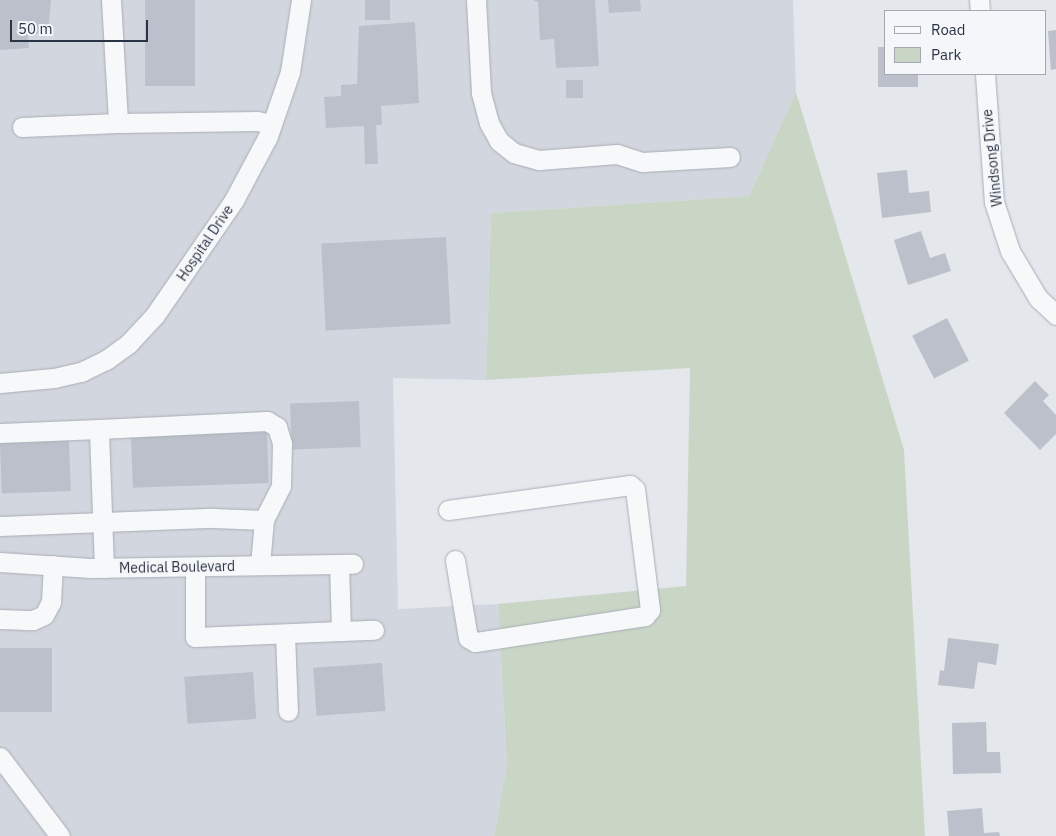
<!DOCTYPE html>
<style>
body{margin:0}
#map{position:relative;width:1056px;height:836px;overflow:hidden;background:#e4e7ec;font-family:"IBM Plex Sans",sans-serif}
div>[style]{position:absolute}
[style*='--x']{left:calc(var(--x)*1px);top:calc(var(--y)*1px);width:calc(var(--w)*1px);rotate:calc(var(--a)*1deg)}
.built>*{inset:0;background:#d2d6de}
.green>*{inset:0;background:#c9d6c5}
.building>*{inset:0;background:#bbc0ca;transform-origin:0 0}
.roads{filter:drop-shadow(0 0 1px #a9aeb7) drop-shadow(0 0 1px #a9aeb7)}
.minor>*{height:19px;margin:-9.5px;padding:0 9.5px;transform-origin:9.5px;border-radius:9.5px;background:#f7f8fa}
span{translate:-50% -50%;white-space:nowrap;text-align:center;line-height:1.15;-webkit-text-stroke:4px #f4f6f9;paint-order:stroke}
.street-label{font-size:14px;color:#2b3445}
.legend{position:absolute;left:884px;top:10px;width:162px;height:65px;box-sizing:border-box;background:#f4f6f9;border:1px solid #a4a8b1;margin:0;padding:6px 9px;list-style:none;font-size:15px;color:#2b3445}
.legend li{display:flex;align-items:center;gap:10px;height:25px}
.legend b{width:25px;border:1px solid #a4a8b1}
.scale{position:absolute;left:10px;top:20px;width:138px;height:22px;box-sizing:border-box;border:2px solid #2b3445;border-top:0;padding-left:6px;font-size:15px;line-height:18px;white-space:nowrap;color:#2b3445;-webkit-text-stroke:4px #f4f6f9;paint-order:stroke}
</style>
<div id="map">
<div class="built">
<div style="clip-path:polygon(0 0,793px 0,796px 92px,749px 196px,491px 213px,486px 380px,393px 378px,398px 609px,498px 604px,507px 765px,494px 836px,0 836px)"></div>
</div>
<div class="green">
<div style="clip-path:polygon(796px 92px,904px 450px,925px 836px,494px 836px,507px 765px,498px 604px,686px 586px,690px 368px,486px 380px,491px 213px,749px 196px)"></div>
</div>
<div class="building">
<div style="clip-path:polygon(0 0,51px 0,48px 33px,28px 34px,29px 48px,0 50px)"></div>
<div style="left:145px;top:0;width:50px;height:86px"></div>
<div style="left:365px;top:0;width:25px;height:20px"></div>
<div style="clip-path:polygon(533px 0,595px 0,599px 66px,556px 68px,554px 39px,540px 40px,538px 2px)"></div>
<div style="clip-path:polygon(608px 0,640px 0,641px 11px,609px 13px)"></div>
<div style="clip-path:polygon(415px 22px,419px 103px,381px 106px,382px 125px,376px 125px,378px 164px,365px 164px,364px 126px,326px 128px,324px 97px,341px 96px,341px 85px,357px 84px,359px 26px)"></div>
<div style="clip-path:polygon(1056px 30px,1056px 69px,1051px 70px,1048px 31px)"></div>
<div style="clip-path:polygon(878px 47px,885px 47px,885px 74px,918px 74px,918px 87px,878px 87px)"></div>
<div style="left:566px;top:80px;width:17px;height:18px"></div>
<div style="clip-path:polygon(907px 170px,909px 193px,929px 191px,931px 212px,882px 218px,877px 173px)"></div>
<div style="clip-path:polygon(921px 231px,930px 258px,945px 253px,951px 271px,908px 285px,894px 240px)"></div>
<div style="left:446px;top:237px;width:87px;height:125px;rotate:87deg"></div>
<div style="left:947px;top:318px;width:48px;height:39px;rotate:63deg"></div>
<div style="clip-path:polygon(1035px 381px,1049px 395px,1043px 401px,1056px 415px,1056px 434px,1040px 450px,1004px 413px)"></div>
<div style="left:359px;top:401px;width:46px;height:69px;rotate:88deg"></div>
<div style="left:267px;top:432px;width:51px;height:136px;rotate:88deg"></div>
<div style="left:69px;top:441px;width:50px;height:69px;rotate:88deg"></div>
<div style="clip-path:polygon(948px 638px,999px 644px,996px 665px,978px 662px,974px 689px,938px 685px,940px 670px,944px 671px)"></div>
<div style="left:0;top:648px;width:52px;height:64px"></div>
<div style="left:382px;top:663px;width:48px;height:69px;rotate:86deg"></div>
<div style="left:253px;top:672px;width:47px;height:69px;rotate:86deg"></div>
<div style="clip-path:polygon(986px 722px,987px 752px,1000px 752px,1001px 773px,953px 774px,952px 723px)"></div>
<div style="clip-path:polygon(982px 808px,984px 833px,999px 832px,1000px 836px,949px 836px,947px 811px)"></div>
</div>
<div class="roads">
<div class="minor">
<div style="--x:111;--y:0;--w:123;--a:86.7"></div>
<div style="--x:118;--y:123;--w:139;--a:-0.8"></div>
<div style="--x:257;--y:121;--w:15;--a:11"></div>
<div style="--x:476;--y:0;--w:93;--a:86.9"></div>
<div style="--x:481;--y:93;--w:31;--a:75"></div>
<div style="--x:489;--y:123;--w:21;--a:61"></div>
<div style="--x:499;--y:141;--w:19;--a:39"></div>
<div style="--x:514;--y:153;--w:26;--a:16"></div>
<div style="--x:539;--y:160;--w:78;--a:-4.4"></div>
<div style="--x:617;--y:154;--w:26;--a:18"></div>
<div style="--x:642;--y:162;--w:88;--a:-3.3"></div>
<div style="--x:979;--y:0;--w:11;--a:85"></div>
<div style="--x:985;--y:74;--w:128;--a:86"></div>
<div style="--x:994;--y:202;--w:52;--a:71.9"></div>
<div style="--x:1010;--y:251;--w:55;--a:59.2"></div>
<div style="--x:1038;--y:298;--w:25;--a:43"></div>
<div style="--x:22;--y:127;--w:96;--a:-2.4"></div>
<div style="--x:0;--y:383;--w:54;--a:-5.3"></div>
<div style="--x:54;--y:378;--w:28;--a:-13"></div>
<div style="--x:81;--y:372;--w:28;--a:-26"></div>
<div style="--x:106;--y:360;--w:29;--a:-36"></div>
<div style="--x:129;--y:343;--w:38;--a:-47"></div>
<div style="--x:155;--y:315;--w:140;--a:-55.5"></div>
<div style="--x:234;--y:200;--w:72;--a:-62"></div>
<div style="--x:268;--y:136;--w:68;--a:-71"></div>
<div style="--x:290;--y:72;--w:73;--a:-81.3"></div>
<div style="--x:0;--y:433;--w:99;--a:-2.3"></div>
<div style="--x:448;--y:510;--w:184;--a:-7.8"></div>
<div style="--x:630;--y:485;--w:6;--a:39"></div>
<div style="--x:635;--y:489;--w:122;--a:82.9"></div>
<div style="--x:650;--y:610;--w:8;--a:130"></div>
<div style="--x:645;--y:616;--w:172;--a:171.3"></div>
<div style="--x:475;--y:642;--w:8;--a:-150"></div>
<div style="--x:468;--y:638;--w:79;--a:-99.5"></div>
<div style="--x:0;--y:526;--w:213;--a:-2.2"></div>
<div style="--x:213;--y:518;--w:51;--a:2.2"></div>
<div style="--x:0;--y:562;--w:90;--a:3.8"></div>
<div style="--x:90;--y:568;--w:263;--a:-0.9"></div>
<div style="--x:195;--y:567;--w:70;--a:90"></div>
<div style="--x:195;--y:637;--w:146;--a:-2.4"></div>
<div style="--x:341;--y:631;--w:67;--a:-91.7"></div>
<div style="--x:104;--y:568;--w:139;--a:-92.1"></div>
<div style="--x:99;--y:429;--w:168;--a:-2.7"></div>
<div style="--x:267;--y:421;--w:12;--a:31"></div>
<div style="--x:277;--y:427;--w:17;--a:73"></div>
<div style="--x:282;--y:443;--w:43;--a:91.3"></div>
<div style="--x:281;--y:486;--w:38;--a:117"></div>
<div style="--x:264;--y:520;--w:45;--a:95.1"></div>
<div style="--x:0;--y:619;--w:33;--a:2"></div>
<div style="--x:33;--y:620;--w:12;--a:-24"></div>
<div style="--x:44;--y:615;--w:15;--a:-62"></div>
<div style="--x:51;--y:602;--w:37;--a:-87"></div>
<div style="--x:341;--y:631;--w:33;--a:-2"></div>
<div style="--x:285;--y:634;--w:77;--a:87.8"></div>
<div style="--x:0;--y:757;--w:99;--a:52.8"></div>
</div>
</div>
<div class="street-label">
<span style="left:992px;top:158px;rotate:-96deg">Windsong Drive</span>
<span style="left:205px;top:243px;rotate:-56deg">Hospital Drive</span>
<span style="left:177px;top:567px;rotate:-1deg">Medical Boulevard</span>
</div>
<ul class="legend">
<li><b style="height:6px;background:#f7f8fa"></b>Road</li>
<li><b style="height:14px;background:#c9d6c5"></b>Park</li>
</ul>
<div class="scale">50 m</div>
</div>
